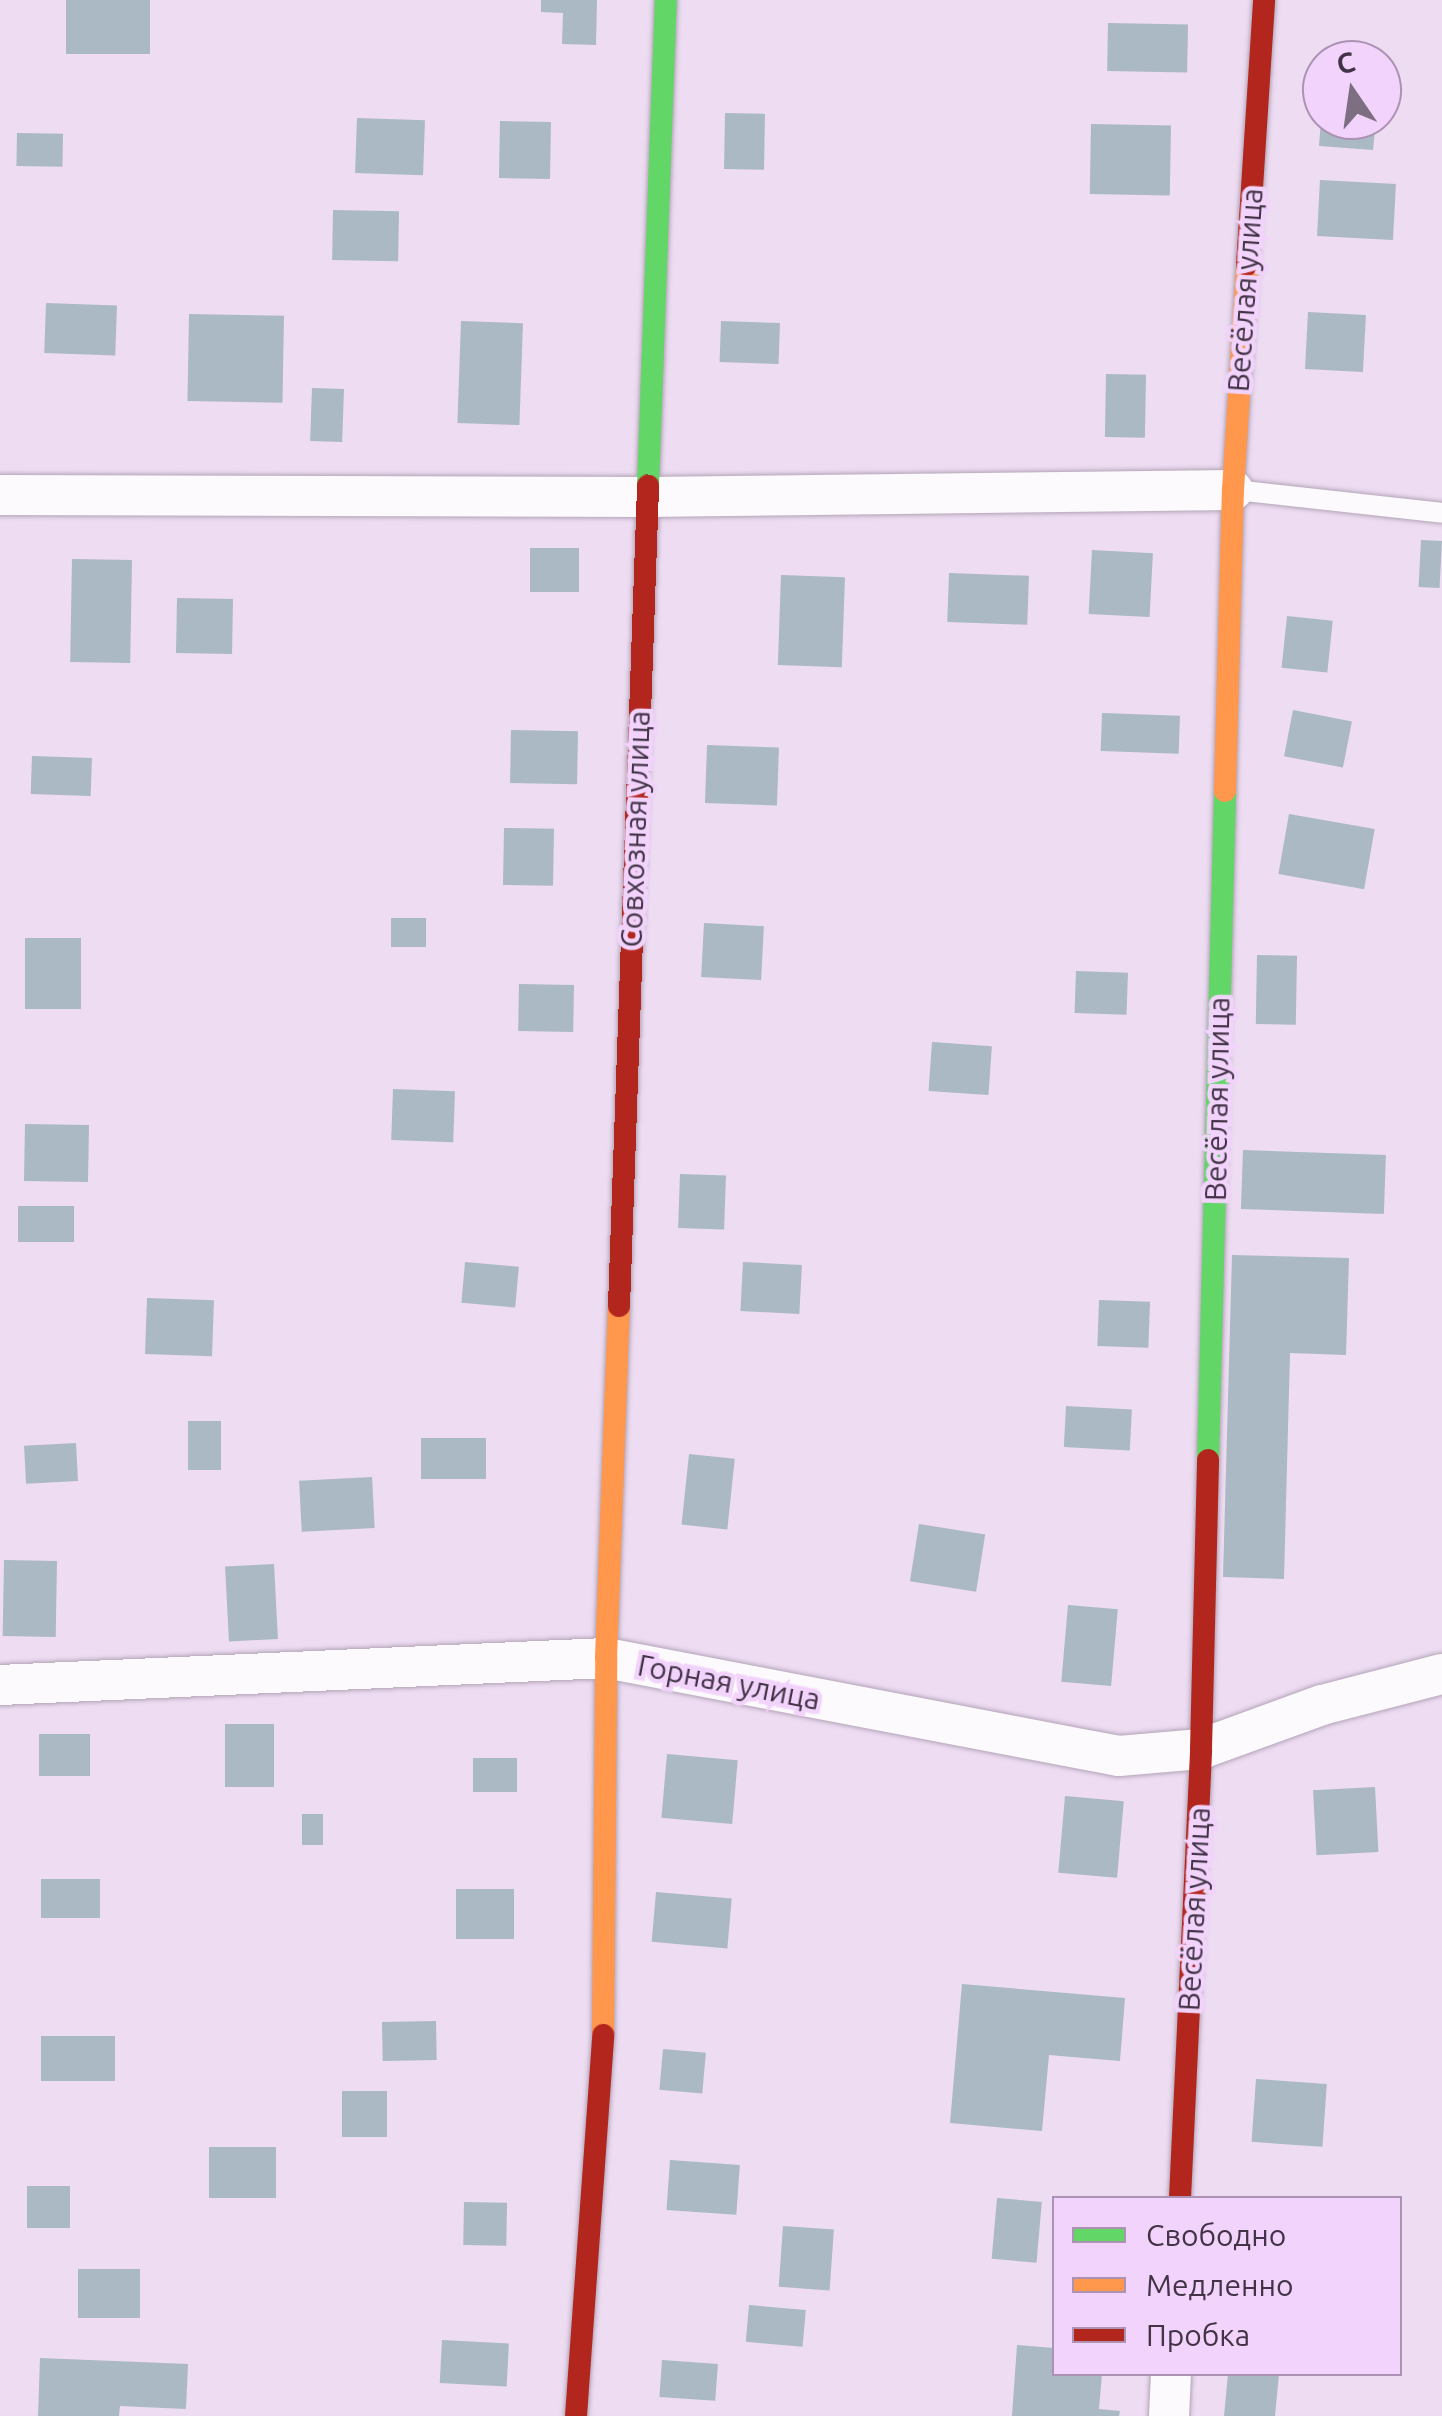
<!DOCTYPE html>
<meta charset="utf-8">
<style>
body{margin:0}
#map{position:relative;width:1442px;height:2416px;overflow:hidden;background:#eddcf2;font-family:Ubuntu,sans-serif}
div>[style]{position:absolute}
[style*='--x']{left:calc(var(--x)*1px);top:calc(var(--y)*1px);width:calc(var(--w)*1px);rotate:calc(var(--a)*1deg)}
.building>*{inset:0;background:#aab9c4;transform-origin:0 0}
.roads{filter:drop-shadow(0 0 2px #b3a4b7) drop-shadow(0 0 2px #b3a4b7)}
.lane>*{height:20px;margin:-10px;padding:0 10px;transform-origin:10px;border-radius:10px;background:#fcfafd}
.street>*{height:40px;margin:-20px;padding:0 20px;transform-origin:20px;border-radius:20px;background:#fcfafd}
.fast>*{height:22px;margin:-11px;padding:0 11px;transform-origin:11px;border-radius:11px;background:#63d668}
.slow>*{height:22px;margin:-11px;padding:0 11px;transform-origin:11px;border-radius:11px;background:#ff974d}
.jam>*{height:22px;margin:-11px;padding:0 11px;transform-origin:11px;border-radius:11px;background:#b3261e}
span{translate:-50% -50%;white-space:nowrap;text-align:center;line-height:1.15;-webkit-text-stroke:9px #f2d3fb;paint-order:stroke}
.street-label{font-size:30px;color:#423346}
.legend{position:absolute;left:1052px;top:2196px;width:350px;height:180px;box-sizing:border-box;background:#f2d3fb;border:2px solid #ac93b3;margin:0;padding:12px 18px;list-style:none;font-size:30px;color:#423346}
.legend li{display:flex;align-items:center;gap:20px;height:50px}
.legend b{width:50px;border:2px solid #ac93b3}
.north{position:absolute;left:1302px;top:40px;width:100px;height:100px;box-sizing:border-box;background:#f2d3fb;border:2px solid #ac93b3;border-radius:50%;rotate:347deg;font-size:28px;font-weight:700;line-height:40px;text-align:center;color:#423346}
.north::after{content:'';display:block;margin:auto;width:35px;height:45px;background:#7e6e82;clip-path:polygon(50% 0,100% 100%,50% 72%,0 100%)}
</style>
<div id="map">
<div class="building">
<div style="left:66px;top:0;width:84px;height:54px"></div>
<div style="clip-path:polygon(541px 0,597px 0,596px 45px,562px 44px,563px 13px,541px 12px)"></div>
<div style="left:1108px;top:23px;width:80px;height:48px;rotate:1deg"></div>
<div style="left:725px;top:113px;width:40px;height:56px;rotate:1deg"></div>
<div style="left:357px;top:118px;width:68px;height:55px;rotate:2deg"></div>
<div style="clip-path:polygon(1321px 120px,1376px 120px,1373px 150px,1319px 146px)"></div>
<div style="left:500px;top:121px;width:51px;height:57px;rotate:1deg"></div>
<div style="left:1091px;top:124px;width:80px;height:70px;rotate:1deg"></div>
<div style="left:17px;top:133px;width:46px;height:33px;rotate:1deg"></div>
<div style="left:1320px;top:180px;width:76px;height:56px;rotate:3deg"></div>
<div style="left:333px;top:210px;width:66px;height:50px;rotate:1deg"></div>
<div style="left:46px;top:303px;width:71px;height:50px;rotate:2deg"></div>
<div style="left:1308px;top:312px;width:58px;height:57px;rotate:3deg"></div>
<div style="left:189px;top:314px;width:95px;height:87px;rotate:1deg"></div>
<div style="left:461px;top:321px;width:62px;height:102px;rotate:2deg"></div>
<div style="left:721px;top:321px;width:59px;height:41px;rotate:2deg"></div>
<div style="left:1106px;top:374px;width:40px;height:63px;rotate:1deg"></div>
<div style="left:312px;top:388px;width:32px;height:53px;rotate:2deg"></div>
<div style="left:1421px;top:540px;width:21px;height:47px;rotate:3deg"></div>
<div style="left:530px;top:548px;width:49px;height:44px"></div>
<div style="left:1092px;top:550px;width:61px;height:64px;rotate:3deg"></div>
<div style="left:72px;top:559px;width:60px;height:103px;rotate:1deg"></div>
<div style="left:949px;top:573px;width:80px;height:49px;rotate:2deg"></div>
<div style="left:781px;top:575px;width:64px;height:90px;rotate:2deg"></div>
<div style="left:177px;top:598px;width:56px;height:55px;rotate:1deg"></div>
<div style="left:1287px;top:616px;width:46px;height:52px;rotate:6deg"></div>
<div style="left:1293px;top:710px;width:60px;height:47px;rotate:11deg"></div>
<div style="left:1102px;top:713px;width:78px;height:38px;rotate:2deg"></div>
<div style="left:511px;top:730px;width:67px;height:53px;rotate:1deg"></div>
<div style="left:707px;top:745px;width:72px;height:58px;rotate:2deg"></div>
<div style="left:32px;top:756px;width:60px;height:38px;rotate:2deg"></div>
<div style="left:1289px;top:814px;width:87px;height:61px;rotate:10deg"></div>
<div style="left:504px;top:828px;width:50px;height:57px;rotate:1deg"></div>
<div style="left:391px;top:918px;width:35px;height:29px"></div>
<div style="left:704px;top:923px;width:60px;height:54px;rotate:3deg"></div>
<div style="left:25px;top:938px;width:56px;height:71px"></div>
<div style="left:1257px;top:955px;width:40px;height:69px;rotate:1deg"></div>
<div style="left:1076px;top:971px;width:52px;height:42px;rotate:2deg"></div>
<div style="left:519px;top:984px;width:55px;height:47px;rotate:1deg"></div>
<div style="left:932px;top:1042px;width:60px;height:49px;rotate:4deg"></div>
<div style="left:393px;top:1089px;width:62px;height:51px;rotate:2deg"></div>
<div style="left:25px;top:1124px;width:64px;height:57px;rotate:1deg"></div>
<div style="left:1243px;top:1150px;width:143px;height:59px;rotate:2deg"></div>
<div style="left:680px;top:1174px;width:46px;height:54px;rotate:2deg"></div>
<div style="left:18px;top:1206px;width:56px;height:36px"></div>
<div style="clip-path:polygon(1232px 1255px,1349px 1258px,1346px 1355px,1290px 1353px,1284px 1579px,1223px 1577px)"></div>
<div style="left:465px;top:1262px;width:54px;height:41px;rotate:5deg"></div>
<div style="left:743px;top:1262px;width:59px;height:49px;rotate:3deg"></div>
<div style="left:147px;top:1298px;width:67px;height:56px;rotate:2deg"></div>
<div style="left:1099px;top:1300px;width:51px;height:46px;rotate:2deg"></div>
<div style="left:1066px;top:1406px;width:66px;height:41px;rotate:3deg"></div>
<div style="left:188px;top:1421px;width:33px;height:49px"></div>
<div style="left:421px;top:1438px;width:65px;height:41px"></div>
<div style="left:76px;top:1443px;width:38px;height:52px;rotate:87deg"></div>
<div style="left:689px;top:1454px;width:46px;height:71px;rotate:6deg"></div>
<div style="left:372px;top:1477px;width:51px;height:73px;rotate:87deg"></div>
<div style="left:919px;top:1524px;width:67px;height:58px;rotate:9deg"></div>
<div style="left:4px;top:1560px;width:53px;height:76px;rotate:1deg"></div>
<div style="left:274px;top:1564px;width:75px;height:49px;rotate:87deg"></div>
<div style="left:1068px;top:1605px;width:50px;height:77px;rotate:5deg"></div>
<div style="left:225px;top:1724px;width:49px;height:63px"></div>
<div style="left:39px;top:1734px;width:51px;height:42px"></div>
<div style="left:667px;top:1754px;width:71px;height:64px;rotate:5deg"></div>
<div style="left:473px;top:1758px;width:44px;height:34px"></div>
<div style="left:1375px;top:1787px;width:65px;height:62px;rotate:87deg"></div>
<div style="left:1065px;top:1796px;width:59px;height:77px;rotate:5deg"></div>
<div style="left:302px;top:1814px;width:21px;height:31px"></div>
<div style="left:100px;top:1879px;width:39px;height:59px;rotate:90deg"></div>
<div style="left:456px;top:1889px;width:58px;height:50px"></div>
<div style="left:656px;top:1892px;width:76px;height:50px;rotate:5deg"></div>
<div style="clip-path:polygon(962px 1984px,1125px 1998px,1120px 2061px,1049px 2055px,1042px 2131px,950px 2123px)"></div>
<div style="left:436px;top:2021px;width:39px;height:54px;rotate:89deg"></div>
<div style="left:115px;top:2036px;width:45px;height:74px;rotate:90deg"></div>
<div style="left:663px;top:2049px;width:43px;height:41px;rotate:5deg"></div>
<div style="left:1256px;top:2079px;width:71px;height:63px;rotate:4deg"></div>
<div style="left:342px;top:2091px;width:45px;height:46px"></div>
<div style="left:276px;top:2147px;width:51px;height:67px;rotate:90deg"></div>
<div style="left:670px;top:2160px;width:70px;height:50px;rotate:4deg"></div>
<div style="left:27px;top:2186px;width:43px;height:42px"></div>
<div style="left:997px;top:2198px;width:45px;height:61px;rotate:5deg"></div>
<div style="left:464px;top:2202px;width:43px;height:43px;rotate:1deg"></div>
<div style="left:783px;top:2226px;width:51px;height:61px;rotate:4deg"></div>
<div style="left:78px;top:2269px;width:62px;height:49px"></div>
<div style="left:749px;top:2305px;width:57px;height:37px;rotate:5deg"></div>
<div style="left:442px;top:2340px;width:67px;height:43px;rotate:3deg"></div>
<div style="clip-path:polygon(1017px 2345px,1054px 2348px,1054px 2374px,1102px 2374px,1099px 2409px,1120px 2411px,1119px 2416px,1012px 2416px)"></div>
<div style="clip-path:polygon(40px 2358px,188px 2364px,186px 2409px,120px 2406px,119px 2416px,38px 2416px)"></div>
<div style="left:662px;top:2360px;width:56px;height:37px;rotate:4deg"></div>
<div style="clip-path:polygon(1228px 2374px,1279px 2374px,1275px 2416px,1224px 2416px)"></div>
</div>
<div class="roads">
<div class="lane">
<div style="--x:1235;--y:490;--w:208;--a:6.3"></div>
</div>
<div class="street">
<div style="--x:0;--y:495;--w:646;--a:0.18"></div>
<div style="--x:646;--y:497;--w:587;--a:-0.68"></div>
<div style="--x:0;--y:1685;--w:607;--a:-2.55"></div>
<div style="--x:606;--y:1658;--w:522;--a:10.82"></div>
<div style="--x:1119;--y:1756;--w:82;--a:-4.9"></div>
<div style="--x:1201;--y:1749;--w:129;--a:-20"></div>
<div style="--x:1322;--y:1705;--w:124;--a:-14.5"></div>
<div style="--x:1169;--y:2416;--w:42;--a:-87.3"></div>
</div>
<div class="fast">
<div style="--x:648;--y:486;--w:486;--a:-87.9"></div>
<div style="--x:1208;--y:1460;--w:669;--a:-88.54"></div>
</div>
<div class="slow">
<div style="--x:1225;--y:791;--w:301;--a:-88.5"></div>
<div style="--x:1233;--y:490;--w:225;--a:-86.4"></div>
<div style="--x:603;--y:2035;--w:377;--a:-89.5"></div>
<div style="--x:606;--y:1658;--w:352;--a:-87.9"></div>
</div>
<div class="jam">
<div style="--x:1247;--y:265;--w:266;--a:-86.3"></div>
<div style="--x:619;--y:1306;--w:821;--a:-87.97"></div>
<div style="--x:1180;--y:2198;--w:449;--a:-87.3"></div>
<div style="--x:1201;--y:1749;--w:289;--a:-88.6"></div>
<div style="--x:576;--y:2416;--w:382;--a:-85.9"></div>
</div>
</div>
<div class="street-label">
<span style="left:1245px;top:290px;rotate:-86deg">Весёлая улица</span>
<span style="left:635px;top:829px;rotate:-88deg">Совхозная улица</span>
<span style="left:1217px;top:1099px;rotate:-89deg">Весёлая улица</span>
<span style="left:729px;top:1682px;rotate:11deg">Горная улица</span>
<span style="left:1194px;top:1909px;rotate:-87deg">Весёлая улица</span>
</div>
<ul class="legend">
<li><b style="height:12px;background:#63d668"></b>Свободно</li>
<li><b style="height:12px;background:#ff974d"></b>Медленно</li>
<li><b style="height:12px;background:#b3261e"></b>Пробка</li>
</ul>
<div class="north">С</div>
</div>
